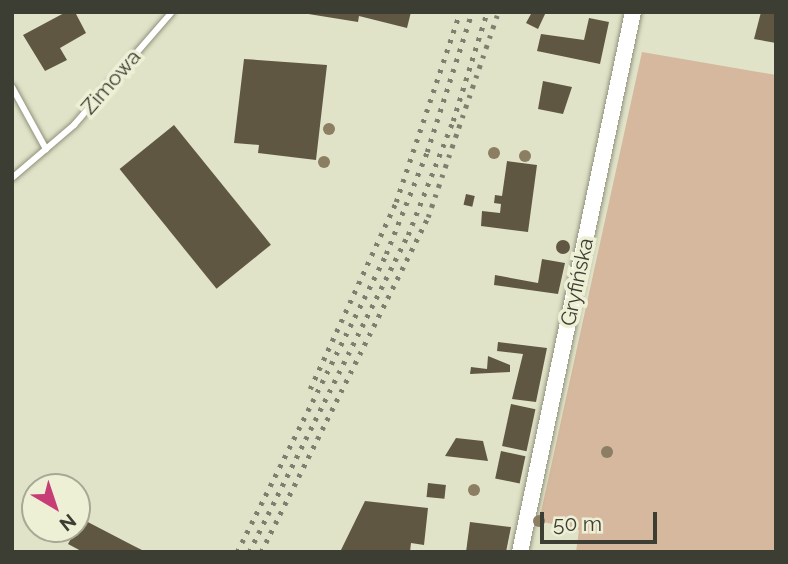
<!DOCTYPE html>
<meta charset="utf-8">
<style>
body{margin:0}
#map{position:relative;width:788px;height:564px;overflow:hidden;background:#e1e3c9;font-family:Raleway,sans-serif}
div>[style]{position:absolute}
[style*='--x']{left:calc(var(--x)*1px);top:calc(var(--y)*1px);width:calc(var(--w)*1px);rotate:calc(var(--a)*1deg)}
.green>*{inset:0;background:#d5b89d}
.building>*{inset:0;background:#605742;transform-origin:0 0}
.round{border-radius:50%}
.roads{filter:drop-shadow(0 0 2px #90917a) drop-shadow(0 0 2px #90917a)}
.service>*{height:6px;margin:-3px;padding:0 3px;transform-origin:3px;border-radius:3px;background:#fff}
.tertiary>*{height:16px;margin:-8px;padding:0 8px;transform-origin:8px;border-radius:8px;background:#fff}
.rail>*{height:4.5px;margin-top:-2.25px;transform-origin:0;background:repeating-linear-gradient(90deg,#7e7f6f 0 3.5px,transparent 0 10.5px)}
.trees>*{width:12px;height:12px;margin:-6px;border-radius:50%;background:#8b7e62}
span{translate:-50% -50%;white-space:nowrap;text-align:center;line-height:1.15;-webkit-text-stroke:7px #eef0d6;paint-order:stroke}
.street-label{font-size:21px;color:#3c3d33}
.frame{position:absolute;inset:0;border:14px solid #3c3d33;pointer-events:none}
.north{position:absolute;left:21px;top:473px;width:70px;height:70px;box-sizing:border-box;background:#eef0d6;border:2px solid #a7a895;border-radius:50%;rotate:141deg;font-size:19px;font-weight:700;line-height:28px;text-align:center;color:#3c3d33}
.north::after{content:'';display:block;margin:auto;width:24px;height:32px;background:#c73d75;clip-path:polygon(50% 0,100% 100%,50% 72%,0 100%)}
.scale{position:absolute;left:540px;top:512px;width:117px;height:32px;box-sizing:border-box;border:4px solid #3c3d33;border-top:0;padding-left:9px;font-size:21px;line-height:24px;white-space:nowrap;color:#3c3d33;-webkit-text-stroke:5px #eef0d6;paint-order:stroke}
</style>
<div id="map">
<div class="green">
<div style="clip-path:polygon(642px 52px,776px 75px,776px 552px,576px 552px,579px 530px,539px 521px)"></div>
</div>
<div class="building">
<div style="clip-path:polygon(66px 12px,75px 12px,86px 33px,60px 48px,67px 60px,45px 71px,23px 35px)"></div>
<div style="clip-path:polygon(296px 12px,411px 12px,407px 28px,359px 16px,358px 22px)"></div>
<div style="clip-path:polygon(532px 12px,546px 12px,538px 29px,526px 23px)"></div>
<div style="clip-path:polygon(761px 12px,776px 12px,776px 43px,754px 39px)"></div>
<div style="clip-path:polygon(589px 18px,609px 22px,600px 64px,537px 51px,541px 34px,584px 40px)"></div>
<div style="clip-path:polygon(244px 59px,327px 65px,316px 160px,258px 153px,259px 145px,234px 143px)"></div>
<div style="clip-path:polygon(543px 81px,572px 87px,563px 114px,538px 109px)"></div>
<div style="left:174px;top:125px;width:154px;height:70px;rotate:51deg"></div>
<div style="clip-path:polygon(507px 161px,537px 165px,528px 232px,481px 226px,482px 211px,500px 213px,501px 204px,494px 203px,495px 195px,502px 196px)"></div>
<div style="left:466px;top:194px;width:9px;height:11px;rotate:13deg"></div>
<div class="round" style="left:556px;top:240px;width:14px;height:14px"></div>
<div style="clip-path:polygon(542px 259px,565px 263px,558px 294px,494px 285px,495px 275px,538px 283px)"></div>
<div style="clip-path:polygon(498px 342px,547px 348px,536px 402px,512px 399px,523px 354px,497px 351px)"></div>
<div style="clip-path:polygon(488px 356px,510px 365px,510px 372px,470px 374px,471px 367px,487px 369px)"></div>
<div style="left:511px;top:404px;width:25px;height:43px;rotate:12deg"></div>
<div style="clip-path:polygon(456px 438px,483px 441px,488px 461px,445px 456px)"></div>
<div style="left:501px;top:451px;width:25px;height:28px;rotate:12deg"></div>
<div style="left:428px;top:483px;width:18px;height:14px;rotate:6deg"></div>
<div style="clip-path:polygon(365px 501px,428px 508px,424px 545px,411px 543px,410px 552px,340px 552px)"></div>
<div style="clip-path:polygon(82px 519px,132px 545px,146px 552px,83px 552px,68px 544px)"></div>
<div style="clip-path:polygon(470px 522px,511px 527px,506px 552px,466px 552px)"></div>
</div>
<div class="roads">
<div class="service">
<div style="--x:12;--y:87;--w:71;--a:61.3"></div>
<div style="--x:12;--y:178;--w:82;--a:-40.5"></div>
<div style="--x:74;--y:125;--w:150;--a:-49.1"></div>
</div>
<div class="tertiary">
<div style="--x:520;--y:552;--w:552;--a:-78.18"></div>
</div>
</div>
<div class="rail">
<div style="--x:310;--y:389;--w:206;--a:-65.3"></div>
<div style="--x:396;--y:202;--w:200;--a:-71.4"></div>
<div style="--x:237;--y:552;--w:333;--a:-63.4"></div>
<div style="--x:386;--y:254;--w:110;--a:-68.1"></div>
<div style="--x:427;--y:152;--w:147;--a:-72.2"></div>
<div style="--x:249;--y:552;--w:355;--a:-63.4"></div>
<div style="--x:408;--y:235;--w:123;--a:-68.5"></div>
<div style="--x:453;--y:121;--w:114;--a:-72.7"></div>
<div style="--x:261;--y:552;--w:374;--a:-63.5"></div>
<div style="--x:428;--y:217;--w:217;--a:-71.1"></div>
</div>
<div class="trees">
<div style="left:329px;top:129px"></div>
<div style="left:494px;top:153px"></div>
<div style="left:525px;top:156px"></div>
<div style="left:324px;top:162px"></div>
<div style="left:607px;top:452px"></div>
<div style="left:474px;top:490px"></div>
<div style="left:539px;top:521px"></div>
</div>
<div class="street-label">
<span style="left:111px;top:82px;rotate:-49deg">Zimowa</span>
<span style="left:577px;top:282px;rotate:-78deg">Gryfińska</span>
</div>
<div class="frame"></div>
<div class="north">N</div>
<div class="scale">50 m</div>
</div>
